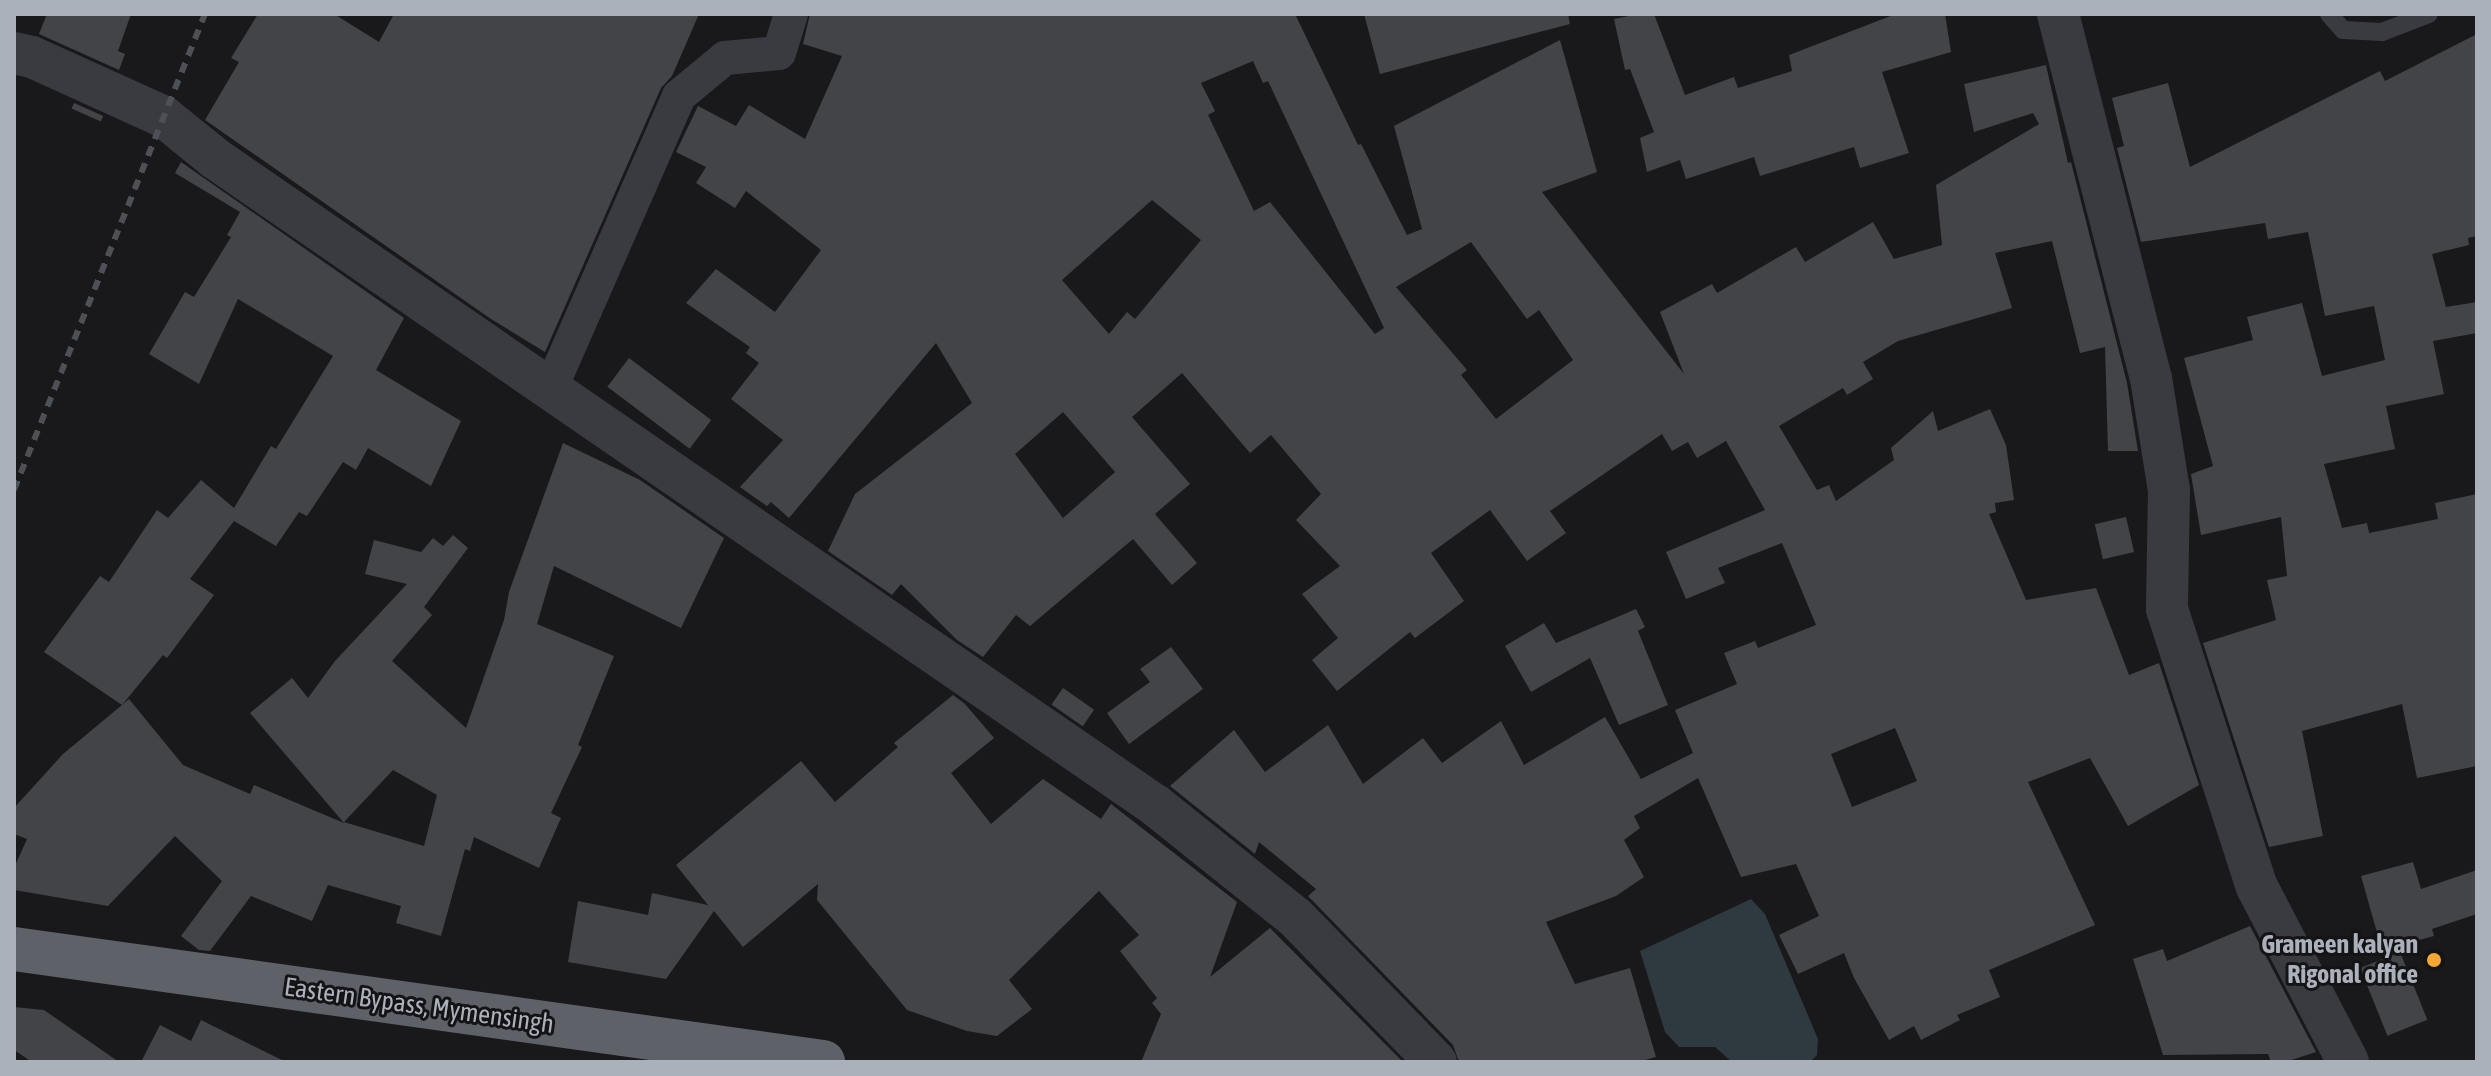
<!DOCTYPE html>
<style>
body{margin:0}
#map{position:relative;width:2491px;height:1076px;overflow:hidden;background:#19191b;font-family:"Asap Condensed",sans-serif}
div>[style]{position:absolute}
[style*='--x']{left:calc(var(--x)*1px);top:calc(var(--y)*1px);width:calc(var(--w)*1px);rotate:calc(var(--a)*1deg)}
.water>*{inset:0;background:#2e3a40}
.building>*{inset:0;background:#434448;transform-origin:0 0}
.service>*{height:18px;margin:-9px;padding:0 9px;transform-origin:9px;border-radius:9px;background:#3a3b40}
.minor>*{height:34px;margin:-17px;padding:0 17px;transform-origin:17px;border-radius:17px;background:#3a3b40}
.tertiary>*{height:42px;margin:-21px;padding:0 21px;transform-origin:21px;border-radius:21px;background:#3a3b40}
.trunk>*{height:44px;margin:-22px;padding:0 22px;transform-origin:22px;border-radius:22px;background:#5e6268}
.rail>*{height:6px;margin-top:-3px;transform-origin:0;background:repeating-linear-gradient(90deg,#4d5055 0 10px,transparent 0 18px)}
.dots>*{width:22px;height:22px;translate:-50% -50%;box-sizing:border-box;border:4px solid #141416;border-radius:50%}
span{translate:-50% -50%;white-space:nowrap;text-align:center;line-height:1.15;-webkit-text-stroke:6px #141416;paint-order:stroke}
.poi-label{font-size:26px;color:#abb1bb;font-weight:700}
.right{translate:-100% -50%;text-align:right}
.street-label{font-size:26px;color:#abb1bb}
.frame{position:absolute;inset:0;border:16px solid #abb1bb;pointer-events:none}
</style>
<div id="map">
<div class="water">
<div style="clip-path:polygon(1751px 899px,1765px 914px,1818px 1039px,1817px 1055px,1810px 1062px,1732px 1062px,1715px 1047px,1679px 1047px,1665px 1032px,1640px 951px)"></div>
</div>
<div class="building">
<div style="clip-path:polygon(47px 14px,131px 14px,118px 51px,125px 54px,119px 70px,39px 34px)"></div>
<div style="clip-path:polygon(258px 14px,334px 14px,379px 42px,394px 14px,699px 14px,672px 76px,661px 88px,545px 352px,491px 319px,205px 120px,239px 62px,231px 58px)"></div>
<div style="clip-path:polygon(evenodd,810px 14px,1295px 14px,1358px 145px,1361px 144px,1407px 235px,1422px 229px,1394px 126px,1560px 40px,1597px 172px,1542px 192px,1684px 374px,1660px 312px,1712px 284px,1717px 293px,1796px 247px,1805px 262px,1873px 222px,1894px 259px,1942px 245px,1936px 185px,2039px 124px,2033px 113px,1974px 132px,1964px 84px,2046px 65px,2068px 163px,2071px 162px,2127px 383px,2138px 451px,2108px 451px,2105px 347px,2080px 353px,2052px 241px,1995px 253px,2012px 308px,1898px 341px,1863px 362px,1873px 379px,1847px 395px,1843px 388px,1779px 426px,1817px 490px,1829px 485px,1836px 501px,1894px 460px,1891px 448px,1933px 411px,1938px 431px,1990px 409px,2006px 445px,2014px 500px,1995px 503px,1996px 512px,1989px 514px,2026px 600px,2096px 588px,2129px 675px,2159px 663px,2199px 785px,2128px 826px,2090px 758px,2028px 782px,2095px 925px,1989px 970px,2000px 997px,1957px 1015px,1960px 1020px,1921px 1040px,1914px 1026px,1889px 1040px,1854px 978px,1844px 953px,1798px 974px,1779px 935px,1819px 916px,1796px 864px,1741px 877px,1698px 778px,1634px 816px,1640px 828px,1624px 840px,1644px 877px,1616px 896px,1546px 922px,1575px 984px,1630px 968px,1656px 1057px,1638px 1062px,1459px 1062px,1453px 1045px,1308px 896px,1316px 889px,1259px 842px,1255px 854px,1170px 786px,1234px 730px,1265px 772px,1328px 725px,1363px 784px,1423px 738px,1442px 763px,1501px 721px,1524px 765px,1605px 717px,1641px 779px,1693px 753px,1675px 710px,1737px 684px,1724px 653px,1755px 641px,1758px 648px,1816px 625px,1782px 543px,1718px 568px,1725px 583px,1686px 599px,1666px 552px,1765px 510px,1726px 441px,1697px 458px,1688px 442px,1672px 451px,1662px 434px,1550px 511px,1566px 533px,1527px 561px,1490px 510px,1431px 553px,1464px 601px,1415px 638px,1410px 632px,1337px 691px,1312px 660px,1338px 638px,1302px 594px,1340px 566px,1296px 520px,1321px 494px,1271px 435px,1250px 453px,1182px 373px,1132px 417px,1190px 484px,1155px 514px,1197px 563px,1172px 585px,1133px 539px,1030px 626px,1016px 615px,983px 657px,957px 640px,901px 584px,892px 595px,828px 551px,855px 494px,972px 403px,936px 343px,789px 518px,771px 502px,767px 506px,740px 487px,783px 440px,731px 399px,759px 363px,746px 353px,750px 347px,686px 303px,716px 269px,775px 312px,821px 250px,746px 191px,735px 208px,696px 183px,706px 167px,676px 152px,698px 106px,736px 126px,749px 105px,805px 139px,842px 56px,803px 44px,810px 14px,1253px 61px,1263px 83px,1268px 81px,1384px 328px,1375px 334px,1270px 202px,1254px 211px,1208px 115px,1215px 111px,1201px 83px,1253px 61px,810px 14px,1152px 200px,1201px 240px,1135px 319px,1127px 312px,1109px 334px,1062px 280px,1152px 200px,810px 14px,1471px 242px,1527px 319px,1539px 310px,1573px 360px,1496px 419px,1461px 375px,1467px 370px,1396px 287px,1471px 242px,810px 14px,1063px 412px,1115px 472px,1063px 518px,1015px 454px,1063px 412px,810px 14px,1895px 728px,1917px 781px,1852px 807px,1831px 754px,1895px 728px)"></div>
<div style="clip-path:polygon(1364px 14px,1568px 14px,1570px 24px,1380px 74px)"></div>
<div style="clip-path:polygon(1639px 14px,1654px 14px,1685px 95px,1734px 77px,1738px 88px,1792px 71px,1789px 55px,1896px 14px,1945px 14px,1951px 52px,1882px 72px,1909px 153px,1860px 168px,1854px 147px,1760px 176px,1754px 157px,1686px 179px,1680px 160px,1647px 172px,1640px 138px,1654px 132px,1630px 69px,1625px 70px,1614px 19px)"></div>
<div style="clip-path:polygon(2477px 34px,2477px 236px,2468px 238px,2469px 245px,2432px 254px,2446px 307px,2477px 302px,2477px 333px,2433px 341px,2444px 394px,2386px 406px,2395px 449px,2324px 464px,2342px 528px,2367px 523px,2369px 533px,2438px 519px,2435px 503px,2477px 494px,2477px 766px,2417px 778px,2402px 704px,2302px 731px,2323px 836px,2269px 847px,2203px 643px,2276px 620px,2267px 580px,2287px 576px,2281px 517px,2201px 535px,2191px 474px,2213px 466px,2184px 358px,2253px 340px,2247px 317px,2302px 303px,2322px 376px,2385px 360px,2374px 306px,2325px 316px,2308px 232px,2268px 239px,2265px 223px,2141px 242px,2117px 148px,2124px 146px,2112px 98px,2168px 83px,2190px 167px,2380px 71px,2385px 81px)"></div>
<div style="left:74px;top:103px;width:32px;height:6px;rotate:24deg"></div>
<div style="clip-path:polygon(evenodd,181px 162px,404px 318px,376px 370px,461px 421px,431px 486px,368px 448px,356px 470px,343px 462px,307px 516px,299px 512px,276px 546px,234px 521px,190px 579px,214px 595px,167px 658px,163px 655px,122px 705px,129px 699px,183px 765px,250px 794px,254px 785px,344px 823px,250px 713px,292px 678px,308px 698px,335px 661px,407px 584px,365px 574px,374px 540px,421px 552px,433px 538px,443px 546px,453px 535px,468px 548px,424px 607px,432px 615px,392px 661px,466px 728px,504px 620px,509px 592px,563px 443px,640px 480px,724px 538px,681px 628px,554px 566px,537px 624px,614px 656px,578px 745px,582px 747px,551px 813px,561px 818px,539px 868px,474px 837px,470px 851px,465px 849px,441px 936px,396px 923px,401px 906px,328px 885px,312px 921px,251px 896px,210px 951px,199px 950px,181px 936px,222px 881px,175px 836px,108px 906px,14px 890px,14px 868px,27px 839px,14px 834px,14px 808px,63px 754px,122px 705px,44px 652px,100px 576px,109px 582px,157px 510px,168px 518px,201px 480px,234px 508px,271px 446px,276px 449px,333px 356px,238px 299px,199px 384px,149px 354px,185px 292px,194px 297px,231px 237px,227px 235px,240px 212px,175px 173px,181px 162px,393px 770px,437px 795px,424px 846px,344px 822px,393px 770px)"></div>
<div style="left:629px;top:358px;width:103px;height:36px;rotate:37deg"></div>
<div style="left:2126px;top:517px;width:36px;height:32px;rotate:77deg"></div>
<div style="clip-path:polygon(1636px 609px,1645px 627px,1638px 631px,1668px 705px,1619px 725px,1590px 658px,1531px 692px,1505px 646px,1544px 623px,1556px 643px)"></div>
<div style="clip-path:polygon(1171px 647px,1203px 689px,1129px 744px,1107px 713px,1150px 682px,1140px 669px)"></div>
<div style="left:1063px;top:688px;width:38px;height:20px;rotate:35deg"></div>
<div style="clip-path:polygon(953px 695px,965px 704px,994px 738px,951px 773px,991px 824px,1043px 779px,1101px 819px,1111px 804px,1237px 902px,1210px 977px,1270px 928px,1403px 1062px,1141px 1062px,1161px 1014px,1152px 1003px,1157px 998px,1120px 951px,1139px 935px,1099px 891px,1009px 980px,1032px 1009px,997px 1036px,967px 1031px,907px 1010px,817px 900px,818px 884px,743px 947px,714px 911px,666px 979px,568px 962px,578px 901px,648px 915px,652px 893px,708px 905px,676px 865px,801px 761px,835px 802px,898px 747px,894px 743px)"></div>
<div style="clip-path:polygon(2413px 862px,2421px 889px,2477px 870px,2477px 914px,2432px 929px,2434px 936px,2382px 950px,2361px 876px)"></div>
<div style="clip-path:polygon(2250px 926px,2316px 1052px,2285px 1062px,2271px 1062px,2268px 1054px,2163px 1055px,2133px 959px,2163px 949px,2167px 961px)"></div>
<div style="left:2400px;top:952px;width:73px;height:43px;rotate:68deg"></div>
<div style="clip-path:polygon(14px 1007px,44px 1010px,119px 1062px,32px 1062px,14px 1050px)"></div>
<div style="clip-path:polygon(201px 1020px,286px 1062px,141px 1062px,160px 1025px,191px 1041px)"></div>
</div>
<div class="service">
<div style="--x:2329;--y:14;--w:21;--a:49"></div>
<div style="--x:2343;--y:30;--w:39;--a:3"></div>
<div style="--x:2382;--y:32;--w:50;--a:-21"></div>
</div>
<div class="minor">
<div style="--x:550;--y:390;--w:321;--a:-66.3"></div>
<div style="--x:679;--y:96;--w:60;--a:-39.6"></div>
<div style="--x:725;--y:58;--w:54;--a:-5.3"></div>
<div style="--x:779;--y:53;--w:41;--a:-72.9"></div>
</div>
<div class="tertiary">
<div style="--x:2058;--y:14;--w:376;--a:75.7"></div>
<div style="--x:2151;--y:378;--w:113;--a:80.9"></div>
<div style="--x:2169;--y:490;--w:119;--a:91"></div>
<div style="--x:2167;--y:609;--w:292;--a:72.1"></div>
<div style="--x:2257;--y:887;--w:197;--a:62.5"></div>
<div style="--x:14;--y:53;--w:18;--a:13"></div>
<div style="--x:32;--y:57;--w:145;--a:24.4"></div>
<div style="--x:164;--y:117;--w:67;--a:38.9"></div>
<div style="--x:216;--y:159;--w:1140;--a:34.53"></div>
<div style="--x:1155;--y:805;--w:179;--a:38.7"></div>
<div style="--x:1295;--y:917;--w:202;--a:45.8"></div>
</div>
<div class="trunk">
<div style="--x:14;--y:949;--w:817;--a:7.95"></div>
</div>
<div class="rail">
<div style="--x:14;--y:490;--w:513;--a:-68.14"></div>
</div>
<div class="dots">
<div style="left:2434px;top:960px;background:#f7a535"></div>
</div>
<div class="poi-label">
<span class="right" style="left:2418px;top:960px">Grameen kalyan<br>Rigonal office</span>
</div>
<div class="street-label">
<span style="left:419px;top:1006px;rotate:8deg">Eastern Bypass, Mymensingh</span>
</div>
<div class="frame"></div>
</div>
